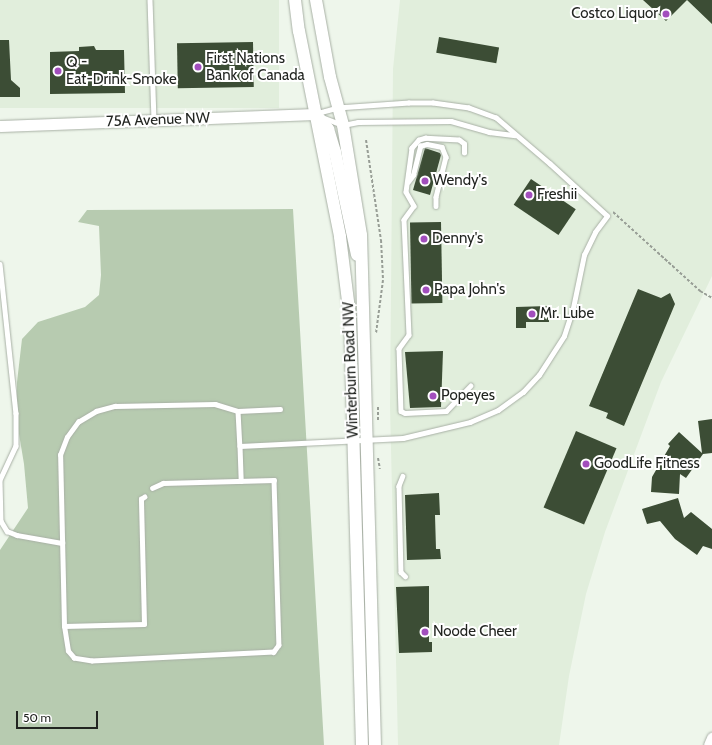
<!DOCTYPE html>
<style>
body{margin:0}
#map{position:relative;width:712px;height:745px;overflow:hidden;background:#eef6eb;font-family:Cabin,sans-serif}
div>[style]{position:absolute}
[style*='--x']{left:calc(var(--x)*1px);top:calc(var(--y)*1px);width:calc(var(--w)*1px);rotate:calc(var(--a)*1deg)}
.built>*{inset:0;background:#e1eedc;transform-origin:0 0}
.forest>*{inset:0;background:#b7cbb0}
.building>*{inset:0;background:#3c4d35;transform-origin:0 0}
.path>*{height:2px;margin-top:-1px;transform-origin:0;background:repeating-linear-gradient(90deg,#989e96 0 3px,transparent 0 5px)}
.roads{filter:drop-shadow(0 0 1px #a8b0a5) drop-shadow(0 0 1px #a8b0a5)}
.service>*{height:4.5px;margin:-2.25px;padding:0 2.25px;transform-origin:2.25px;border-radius:2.25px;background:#fff}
.tertiary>*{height:11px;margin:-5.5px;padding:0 5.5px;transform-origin:5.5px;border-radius:5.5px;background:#fff}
.secondary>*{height:12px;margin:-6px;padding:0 6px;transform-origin:6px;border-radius:6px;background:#fff}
.dots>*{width:11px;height:11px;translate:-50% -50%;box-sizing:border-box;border:2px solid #fff;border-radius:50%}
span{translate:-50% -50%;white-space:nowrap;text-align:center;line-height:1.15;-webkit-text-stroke:4px #fff;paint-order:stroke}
.poi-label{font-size:15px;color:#222521}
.right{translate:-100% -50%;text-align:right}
.left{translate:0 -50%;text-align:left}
.street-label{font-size:15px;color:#222521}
.scale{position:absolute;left:16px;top:711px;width:82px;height:18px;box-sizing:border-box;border:2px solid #222521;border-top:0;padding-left:5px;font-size:12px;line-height:14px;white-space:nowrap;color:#222521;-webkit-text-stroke:3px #fff;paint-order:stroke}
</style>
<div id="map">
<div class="built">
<div style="left:0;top:0;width:279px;height:108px"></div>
<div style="clip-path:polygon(400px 0,712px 0,712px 276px,661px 382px,605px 532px,586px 594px,569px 676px,559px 745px,398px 745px,390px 406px,393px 69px)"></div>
</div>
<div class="forest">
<div style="clip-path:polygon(293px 209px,324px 745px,0 745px,0 550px,28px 508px,24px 464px,17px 422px,17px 382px,22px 339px,38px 322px,85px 307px,99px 295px,101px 275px,99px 226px,78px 222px,87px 210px)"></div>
</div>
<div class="building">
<div style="clip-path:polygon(643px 0,712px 0,712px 24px,687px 0,666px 21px)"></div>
<div style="left:439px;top:37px;width:61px;height:16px;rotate:10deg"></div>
<div style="clip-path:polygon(0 40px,9px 40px,11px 80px,20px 88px,20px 97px,0 97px)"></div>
<div style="left:253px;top:42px;width:45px;height:76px;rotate:89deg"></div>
<div style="clip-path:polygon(94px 46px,96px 50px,124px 50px,125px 93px,50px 94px,50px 52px,79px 51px,79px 47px)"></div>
<div style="clip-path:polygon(425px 148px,440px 153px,441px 155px,430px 195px,413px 190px)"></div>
<div style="left:531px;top:179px;width:54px;height:31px;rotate:34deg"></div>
<div style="left:441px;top:222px;width:81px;height:31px;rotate:89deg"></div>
<div style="clip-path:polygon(638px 289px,661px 298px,670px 293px,675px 304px,624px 426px,606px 418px,608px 413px,589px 406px)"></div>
<div style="clip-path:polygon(548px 306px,549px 322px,526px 322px,526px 328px,516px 328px,516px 307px)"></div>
<div style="clip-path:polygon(443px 351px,441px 407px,410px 408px,405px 352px)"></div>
<div style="clip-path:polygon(712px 419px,712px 453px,703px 454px,686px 478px,680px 474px,679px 494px,651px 492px,652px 477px,670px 446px,668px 444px,679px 432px,702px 453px,698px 421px)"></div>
<div style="left:576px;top:431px;width:44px;height:83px;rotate:23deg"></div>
<div style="clip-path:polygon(439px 493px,440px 515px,435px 515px,436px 549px,440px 549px,441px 559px,407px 560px,405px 495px)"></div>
<div style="clip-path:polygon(678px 498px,684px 518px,691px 512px,712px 529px,712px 549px,703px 546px,697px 555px,675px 539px,660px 521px,647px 524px,642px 509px)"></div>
<div style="clip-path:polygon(429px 586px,429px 642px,432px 642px,432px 652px,399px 653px,396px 587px)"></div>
</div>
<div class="path">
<div style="--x:366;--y:140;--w:101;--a:81.5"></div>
<div style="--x:381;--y:240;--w:40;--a:87.1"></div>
<div style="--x:383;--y:280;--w:53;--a:97.5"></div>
<div style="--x:613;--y:212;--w:118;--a:42.2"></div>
<div style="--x:700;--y:291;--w:14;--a:30"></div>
<div style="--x:378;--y:420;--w:13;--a:-90"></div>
<div style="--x:378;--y:458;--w:11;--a:80"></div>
</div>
<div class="roads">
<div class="service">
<div style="--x:150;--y:0;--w:120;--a:88.1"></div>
<div style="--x:322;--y:117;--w:22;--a:21"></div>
<div style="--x:343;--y:125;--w:15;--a:-11"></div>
<div style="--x:358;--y:122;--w:93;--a:-0.6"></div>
<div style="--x:451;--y:121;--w:40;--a:16"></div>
<div style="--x:489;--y:132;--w:26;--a:7"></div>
<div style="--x:464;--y:153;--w:9;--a:-90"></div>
<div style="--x:464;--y:144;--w:6;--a:-141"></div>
<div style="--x:459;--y:140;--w:33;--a:-177"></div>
<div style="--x:426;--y:138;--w:7;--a:164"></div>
<div style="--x:419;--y:140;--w:11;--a:131"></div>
<div style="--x:412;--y:148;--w:44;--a:97.8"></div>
<div style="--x:406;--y:192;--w:16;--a:60"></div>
<div style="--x:414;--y:206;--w:17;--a:126"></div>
<div style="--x:404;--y:220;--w:115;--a:87.5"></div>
<div style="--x:409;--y:335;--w:17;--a:126"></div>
<div style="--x:399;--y:349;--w:62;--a:88.2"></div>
<div style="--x:401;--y:411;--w:4;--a:27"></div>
<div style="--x:405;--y:413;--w:41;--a:-2.8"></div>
<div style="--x:446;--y:411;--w:35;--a:-46"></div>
<div style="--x:408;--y:182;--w:9;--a:-54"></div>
<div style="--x:413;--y:175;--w:30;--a:-76"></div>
<div style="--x:420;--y:146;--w:7;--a:-16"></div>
<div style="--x:427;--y:144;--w:15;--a:11"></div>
<div style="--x:442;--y:147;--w:11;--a:68"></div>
<div style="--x:446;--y:157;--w:41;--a:104"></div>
<div style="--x:436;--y:197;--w:9;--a:90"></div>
<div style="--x:0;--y:264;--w:150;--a:83.9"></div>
<div style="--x:16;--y:413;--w:33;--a:90"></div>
<div style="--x:16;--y:446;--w:38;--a:115"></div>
<div style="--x:0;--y:481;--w:40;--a:88.6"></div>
<div style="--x:1;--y:521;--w:12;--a:59"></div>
<div style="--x:7;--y:531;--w:11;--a:22"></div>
<div style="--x:17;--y:535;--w:46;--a:10.1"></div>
<div style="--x:238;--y:411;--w:42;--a:-2.7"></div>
<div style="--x:240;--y:446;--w:35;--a:88"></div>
<div style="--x:403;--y:476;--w:11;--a:112"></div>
<div style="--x:399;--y:486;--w:86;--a:88.7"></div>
<div style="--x:401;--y:572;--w:6;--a:45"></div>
<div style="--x:152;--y:488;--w:12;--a:-24"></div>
<div style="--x:163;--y:483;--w:111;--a:-1.5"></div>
<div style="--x:274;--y:480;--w:165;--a:88.3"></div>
<div style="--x:279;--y:645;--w:9;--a:126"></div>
<div style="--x:274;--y:652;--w:182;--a:177.2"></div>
<div style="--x:92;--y:661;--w:18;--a:-171"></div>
<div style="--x:74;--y:658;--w:9;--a:-131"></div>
<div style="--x:68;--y:651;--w:25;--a:-99"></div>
<div style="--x:64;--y:626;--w:171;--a:-91.3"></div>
<div style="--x:60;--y:455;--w:19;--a:-69"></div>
<div style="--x:67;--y:437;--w:19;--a:-54"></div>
<div style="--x:78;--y:422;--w:21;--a:-31"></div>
<div style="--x:96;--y:411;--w:20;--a:-15"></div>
<div style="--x:115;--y:406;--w:100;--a:-1.1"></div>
<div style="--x:215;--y:404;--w:24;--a:17"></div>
<div style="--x:238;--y:411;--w:35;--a:87"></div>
<div style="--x:240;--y:446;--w:163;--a:-2.8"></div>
<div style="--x:403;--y:438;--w:69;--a:-13.4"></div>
<div style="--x:470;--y:422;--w:30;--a:-23"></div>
<div style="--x:498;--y:410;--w:31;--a:-36"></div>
<div style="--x:523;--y:392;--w:23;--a:-47"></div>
<div style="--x:539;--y:375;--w:46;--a:-57.3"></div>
<div style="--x:564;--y:336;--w:29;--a:-72"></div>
<div style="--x:573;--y:308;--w:54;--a:-78.3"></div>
<div style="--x:584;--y:255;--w:25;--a:-64"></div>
<div style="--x:595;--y:232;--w:20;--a:-53"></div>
<div style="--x:607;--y:216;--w:77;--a:-137.6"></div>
<div style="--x:550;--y:164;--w:71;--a:-139.6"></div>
<div style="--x:496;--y:118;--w:29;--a:-160"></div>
<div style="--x:469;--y:108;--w:36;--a:-172"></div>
<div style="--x:433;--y:103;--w:24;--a:180"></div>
<div style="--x:409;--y:103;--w:71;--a:176"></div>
<div style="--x:338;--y:108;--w:23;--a:165"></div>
<div style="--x:64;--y:626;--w:80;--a:-1.4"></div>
<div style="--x:144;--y:624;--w:125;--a:-91.4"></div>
<div style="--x:141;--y:499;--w:4;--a:-34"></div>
</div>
<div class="tertiary">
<div style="--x:0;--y:126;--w:316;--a:-2.2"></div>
<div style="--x:709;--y:745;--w:8;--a:-67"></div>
</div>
<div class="secondary">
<div style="--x:295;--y:0;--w:31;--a:83"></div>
<div style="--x:299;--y:31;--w:210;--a:78.7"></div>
<div style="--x:340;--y:237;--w:81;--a:82.9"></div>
<div style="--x:350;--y:317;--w:428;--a:88.4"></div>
<div style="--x:316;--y:0;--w:78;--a:79.7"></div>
<div style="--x:330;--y:77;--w:50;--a:74.8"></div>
<div style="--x:343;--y:125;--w:111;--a:80.7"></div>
<div style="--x:361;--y:235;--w:510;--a:88.43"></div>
<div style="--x:318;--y:117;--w:16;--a:50"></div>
<div style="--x:328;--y:129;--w:24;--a:73"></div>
<div style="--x:335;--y:152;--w:105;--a:77.9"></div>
</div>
</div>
<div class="dots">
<div style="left:666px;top:14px;background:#a24ebd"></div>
<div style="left:198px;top:67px;background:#a24ebd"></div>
<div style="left:58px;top:71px;background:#a24ebd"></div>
<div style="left:425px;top:181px;background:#a24ebd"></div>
<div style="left:529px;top:195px;background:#a24ebd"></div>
<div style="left:424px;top:239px;background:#a24ebd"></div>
<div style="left:426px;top:290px;background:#a24ebd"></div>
<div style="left:532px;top:314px;background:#a24ebd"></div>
<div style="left:433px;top:396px;background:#a24ebd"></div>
<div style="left:586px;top:464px;background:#a24ebd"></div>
<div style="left:425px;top:632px;background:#a24ebd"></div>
</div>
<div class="poi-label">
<span class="right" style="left:658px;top:14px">Costco Liquor</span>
<span class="left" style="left:206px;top:67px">First Nations<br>Bank of Canada</span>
<span class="left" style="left:66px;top:71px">Q -<br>Eat-Drink-Smoke</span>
<span class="left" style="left:433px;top:181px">Wendy's</span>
<span class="left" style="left:537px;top:195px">Freshii</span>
<span class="left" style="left:432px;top:239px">Denny's</span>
<span class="left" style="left:434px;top:290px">Papa John's</span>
<span class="left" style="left:540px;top:314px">Mr. Lube</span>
<span class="left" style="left:441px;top:396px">Popeyes</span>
<span class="left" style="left:594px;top:464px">GoodLife Fitness</span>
<span class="left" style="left:433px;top:632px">Noode Cheer</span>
</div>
<div class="street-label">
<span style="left:158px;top:120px;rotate:-2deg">75A Avenue NW</span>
<span style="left:351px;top:370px;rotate:-92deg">Winterburn Road NW</span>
</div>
<div class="scale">50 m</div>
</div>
